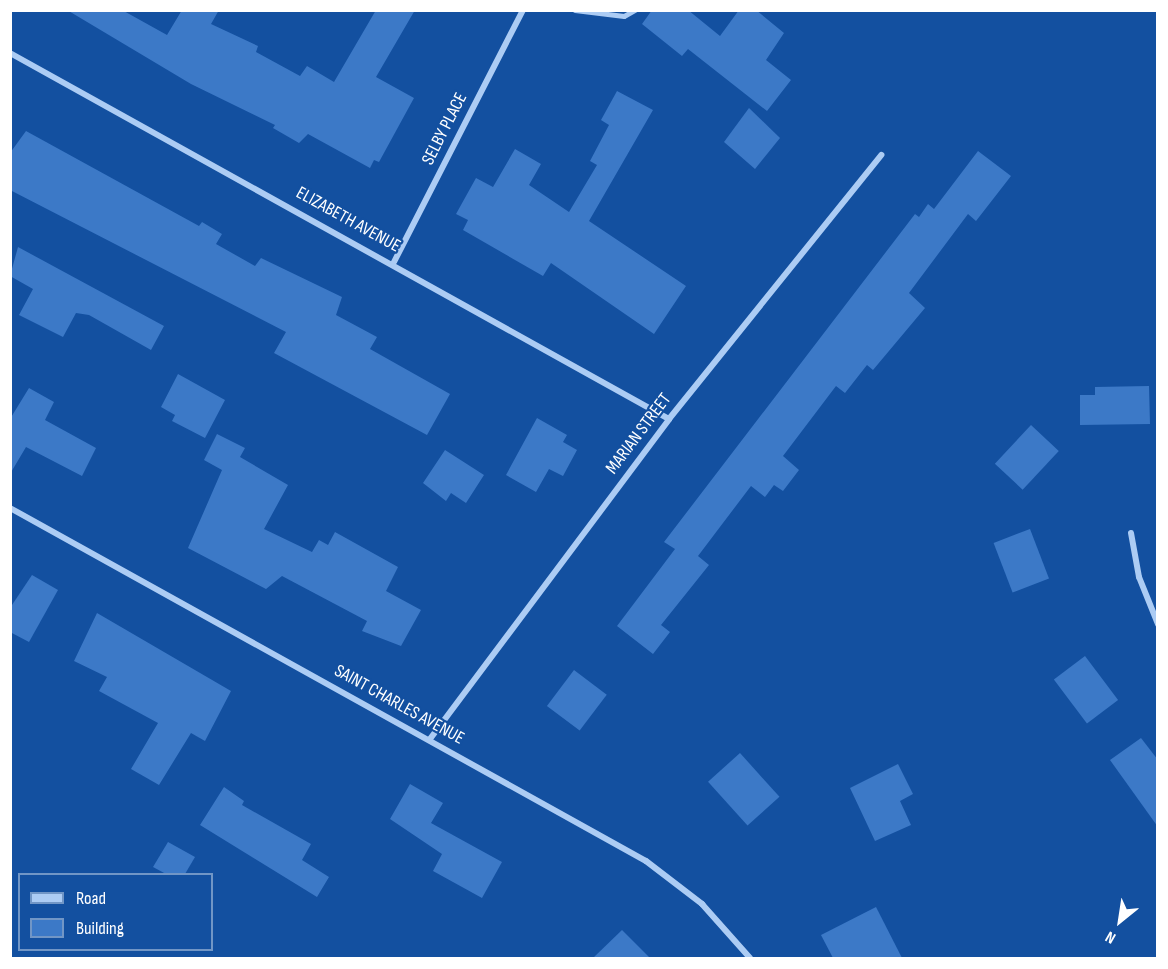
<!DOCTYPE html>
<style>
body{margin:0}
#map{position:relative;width:1168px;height:969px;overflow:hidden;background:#1350a0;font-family:"Sofia Sans Condensed",sans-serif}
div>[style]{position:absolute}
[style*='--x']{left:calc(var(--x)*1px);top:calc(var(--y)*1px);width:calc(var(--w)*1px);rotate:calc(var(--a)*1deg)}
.building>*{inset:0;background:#3c79c7;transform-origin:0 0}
.lane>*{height:4.5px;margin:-2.25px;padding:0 2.25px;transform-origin:2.25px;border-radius:2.25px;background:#acccf4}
.street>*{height:6px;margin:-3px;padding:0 3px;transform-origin:3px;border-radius:3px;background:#acccf4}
span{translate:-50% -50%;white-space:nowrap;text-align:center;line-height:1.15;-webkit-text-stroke:4.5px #1350a0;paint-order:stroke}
.street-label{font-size:18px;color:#fff}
.frame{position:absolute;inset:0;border:12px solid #fff;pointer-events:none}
.legend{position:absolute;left:18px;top:873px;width:195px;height:78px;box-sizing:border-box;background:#1350a0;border:2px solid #7196c6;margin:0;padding:8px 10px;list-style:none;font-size:18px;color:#fff}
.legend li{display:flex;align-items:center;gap:12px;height:30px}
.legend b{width:30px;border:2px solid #7196c6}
.north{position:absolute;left:1090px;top:891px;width:60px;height:60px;-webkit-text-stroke:4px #1350a0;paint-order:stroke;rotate:210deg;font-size:16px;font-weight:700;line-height:24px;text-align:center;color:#fff}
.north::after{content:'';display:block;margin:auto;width:21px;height:27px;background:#fff;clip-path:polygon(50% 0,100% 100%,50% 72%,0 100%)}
</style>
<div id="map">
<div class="building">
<div style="clip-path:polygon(67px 10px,122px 10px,167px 35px,182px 10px,219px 10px,211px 24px,258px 46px,256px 52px,300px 76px,307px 66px,334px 82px,376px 10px,415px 10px,376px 77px,414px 98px,379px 162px,374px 160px,370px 168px,308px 134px,299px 143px,273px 128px,275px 125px,191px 84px)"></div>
<div style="clip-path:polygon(652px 10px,688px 10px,720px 36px,739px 10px,756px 10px,784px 33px,766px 60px,791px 80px,767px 111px,688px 49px,682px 56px,642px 24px)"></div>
<div style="clip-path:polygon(617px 91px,653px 110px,589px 221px,686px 286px,654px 334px,551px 263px,543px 276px,463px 230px,468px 220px,456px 214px,476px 178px,493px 187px,515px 149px,541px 164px,529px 185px,569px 212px,597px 165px,590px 161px,609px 125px,601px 120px)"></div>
<div style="clip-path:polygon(749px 108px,780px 138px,755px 169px,724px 142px)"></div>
<div style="clip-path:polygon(26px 131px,199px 226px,202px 222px,222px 234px,216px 244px,255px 266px,261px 258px,342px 297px,336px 315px,377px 337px,370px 349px,450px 394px,427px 435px,274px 353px,286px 332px,10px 190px,10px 153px)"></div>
<div style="clip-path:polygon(978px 151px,1011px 176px,976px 221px,968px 214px,909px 293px,925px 308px,873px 370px,867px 365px,845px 393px,836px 386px,783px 456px,799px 470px,783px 491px,774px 485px,765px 497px,751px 486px,698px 556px,709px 565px,661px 625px,670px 632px,653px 654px,617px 626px,675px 549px,664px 542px,915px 214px,919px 217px,928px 204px,934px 209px)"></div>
<div style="clip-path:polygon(18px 247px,164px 326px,151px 350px,89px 315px,76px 313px,63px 337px,19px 315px,33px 289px,10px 276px)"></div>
<div style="clip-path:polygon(178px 374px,225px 400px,205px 438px,172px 421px,175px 415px,161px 407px)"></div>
<div style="clip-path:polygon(1149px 386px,1150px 424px,1080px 425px,1080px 395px,1095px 395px,1095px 387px)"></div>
<div style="clip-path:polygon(29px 388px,54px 402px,45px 420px,96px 448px,82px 476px,26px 447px,10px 474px,10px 419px)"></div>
<div style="clip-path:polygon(537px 418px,567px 435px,563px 442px,577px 450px,563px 476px,549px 469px,536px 492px,506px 475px)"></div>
<div style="left:1031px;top:425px;width:38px;height:53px;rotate:43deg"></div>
<div style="clip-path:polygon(217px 434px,245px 448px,240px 457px,288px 485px,264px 529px,312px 552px,319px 540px,328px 545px,335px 532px,398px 567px,386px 591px,421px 610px,401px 646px,362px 631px,367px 621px,282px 576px,266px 589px,188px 548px,222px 470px,204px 460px)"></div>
<div style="clip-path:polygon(445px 450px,484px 475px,466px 503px,451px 493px,446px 501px,423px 483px)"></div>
<div style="left:1030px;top:529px;width:53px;height:39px;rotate:69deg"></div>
<div style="clip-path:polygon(32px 575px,58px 590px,29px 642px,10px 632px,10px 608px)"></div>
<div style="clip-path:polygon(97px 613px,231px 691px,205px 741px,191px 733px,159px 785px,131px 769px,158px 723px,99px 691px,107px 677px,74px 661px)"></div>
<div style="left:1085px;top:656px;width:55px;height:39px;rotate:53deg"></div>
<div style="left:574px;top:670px;width:41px;height:45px;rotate:37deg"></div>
<div style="clip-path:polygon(1141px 738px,1158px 760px,1158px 827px,1110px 760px)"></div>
<div style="left:740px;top:753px;width:59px;height:43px;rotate:48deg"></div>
<div style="clip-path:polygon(898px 764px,913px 794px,900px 801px,911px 825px,875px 841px,850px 788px)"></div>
<div style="clip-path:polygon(410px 784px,443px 803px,431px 823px,502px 862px,482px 898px,433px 871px,442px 854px,390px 819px)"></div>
<div style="clip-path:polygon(224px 787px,244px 801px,242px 805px,311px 844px,302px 860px,329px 877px,317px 897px,200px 825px)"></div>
<div style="clip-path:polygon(168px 842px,195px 857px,185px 874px,166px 874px,153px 867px)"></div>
<div style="clip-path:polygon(876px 907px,902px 958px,833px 958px,821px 935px)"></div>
<div style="clip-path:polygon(622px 930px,650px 958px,593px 958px)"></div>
</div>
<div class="lane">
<div style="--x:575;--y:10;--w:49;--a:7"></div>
<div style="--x:624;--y:16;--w:13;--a:-29"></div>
</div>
<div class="street">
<div style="--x:10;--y:53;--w:754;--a:29.05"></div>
<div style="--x:394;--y:262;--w:283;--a:-62.9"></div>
<div style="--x:10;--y:508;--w:727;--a:29.03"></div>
<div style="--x:646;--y:861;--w:71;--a:37.5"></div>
<div style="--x:702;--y:904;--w:72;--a:48.4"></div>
<div style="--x:1131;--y:533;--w:45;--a:79.7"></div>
<div style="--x:1139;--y:577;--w:51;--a:68"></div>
<div style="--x:430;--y:739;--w:399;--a:-53.2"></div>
<div style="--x:669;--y:419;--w:339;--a:-51.2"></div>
</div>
<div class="street-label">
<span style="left:445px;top:129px;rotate:-63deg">SELBY PLACE</span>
<span style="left:348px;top:220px;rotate:29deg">ELIZABETH AVENUE</span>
<span style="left:639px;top:434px;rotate:-53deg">MARIAN STREET</span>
<span style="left:399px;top:705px;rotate:29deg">SAINT CHARLES AVENUE</span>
</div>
<div class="frame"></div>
<ul class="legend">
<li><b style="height:8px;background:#acccf4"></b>Road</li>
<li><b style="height:16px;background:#3c79c7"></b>Building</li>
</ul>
<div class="north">N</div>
</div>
